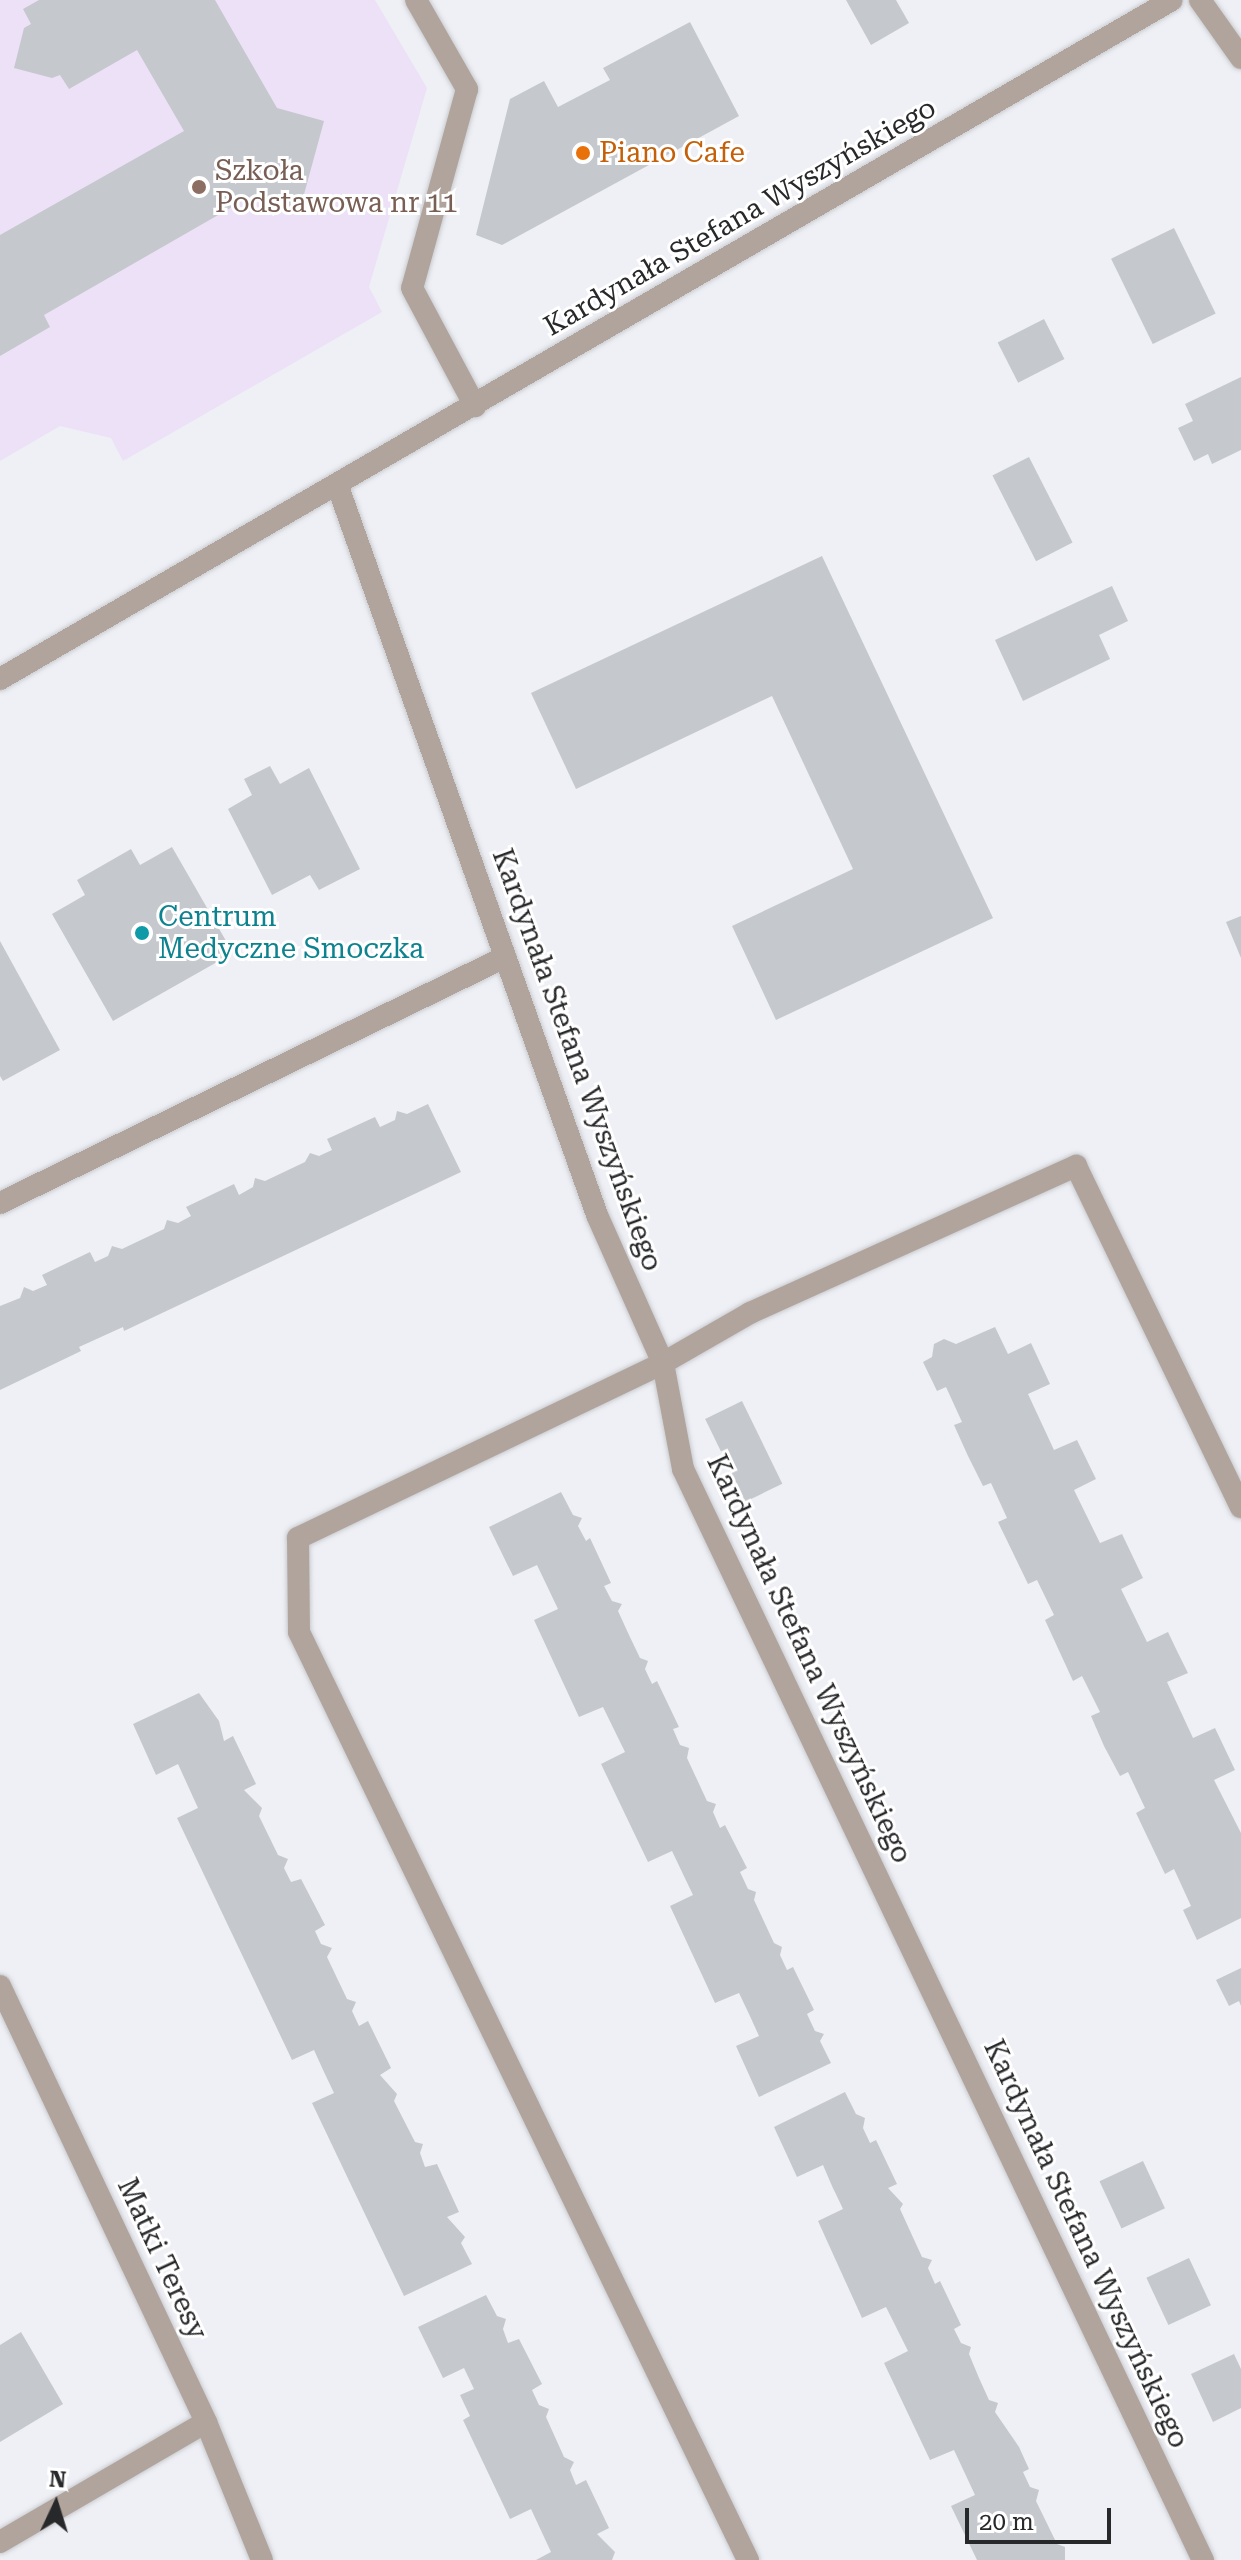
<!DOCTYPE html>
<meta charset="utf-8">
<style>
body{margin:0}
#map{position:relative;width:1241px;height:2560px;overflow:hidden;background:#eef0f5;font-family:"Roboto Serif",serif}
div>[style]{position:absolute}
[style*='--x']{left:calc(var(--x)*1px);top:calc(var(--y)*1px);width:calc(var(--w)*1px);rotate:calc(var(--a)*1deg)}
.education>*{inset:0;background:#ece1f6}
.building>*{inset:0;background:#c5c8cc;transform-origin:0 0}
.roads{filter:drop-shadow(0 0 2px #caccd0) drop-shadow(0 0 2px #caccd0)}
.minor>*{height:22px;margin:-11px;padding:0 11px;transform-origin:11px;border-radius:11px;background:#b1a49d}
.dots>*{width:22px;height:22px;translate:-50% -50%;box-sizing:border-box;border:4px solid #fff;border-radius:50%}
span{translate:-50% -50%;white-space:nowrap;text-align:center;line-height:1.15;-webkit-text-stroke:6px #fff;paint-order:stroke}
.food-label{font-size:28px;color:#c56008}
.left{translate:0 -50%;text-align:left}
.education-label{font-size:28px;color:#785e54}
.street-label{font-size:28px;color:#27282a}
.culture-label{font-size:28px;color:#0d838f}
.north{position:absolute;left:16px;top:2464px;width:80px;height:80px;-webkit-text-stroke:6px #fff;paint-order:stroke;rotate:4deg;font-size:22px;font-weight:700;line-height:32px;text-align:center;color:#27282a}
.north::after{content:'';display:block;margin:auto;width:28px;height:36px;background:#27282a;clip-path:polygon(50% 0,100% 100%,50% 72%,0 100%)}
.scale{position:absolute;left:965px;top:2508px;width:146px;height:36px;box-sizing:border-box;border:4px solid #27282a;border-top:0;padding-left:10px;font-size:24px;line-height:28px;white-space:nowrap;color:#27282a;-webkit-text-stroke:6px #fff;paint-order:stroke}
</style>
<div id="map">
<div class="education">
<div style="clip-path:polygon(0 0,375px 0,427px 88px,369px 287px,382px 312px,123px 461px,111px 438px,60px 426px,0 461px)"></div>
</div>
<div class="building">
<div style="clip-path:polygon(39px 0,215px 0,277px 108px,324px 121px,300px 209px,253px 195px,44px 315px,50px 327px,0 356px,0 235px,184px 131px,137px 50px,69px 89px,60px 75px,52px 78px,14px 68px,24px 28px,31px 24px,23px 9px)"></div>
<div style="clip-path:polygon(846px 0,896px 0,909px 23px,871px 45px)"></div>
<div style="clip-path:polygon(690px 22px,739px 116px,502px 245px,476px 235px,510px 99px,544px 81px,558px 107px,610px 80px,603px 68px)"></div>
<div style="left:1174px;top:228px;width:95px;height:70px;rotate:64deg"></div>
<div style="left:1044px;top:319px;width:45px;height:52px;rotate:63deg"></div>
<div style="clip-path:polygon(1241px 377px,1241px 450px,1212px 464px,1208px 454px,1194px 461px,1178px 428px,1193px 421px,1185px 404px)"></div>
<div style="left:1029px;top:457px;width:96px;height:41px;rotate:63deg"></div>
<div style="clip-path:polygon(822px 556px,993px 918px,776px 1020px,732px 926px,853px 869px,772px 696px,576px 789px,531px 693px)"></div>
<div style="clip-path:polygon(1112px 586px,1128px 621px,1099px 635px,1110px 659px,1023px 701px,995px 640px)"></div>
<div style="clip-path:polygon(270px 766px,280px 784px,309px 768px,360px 869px,319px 890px,310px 875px,272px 895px,228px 809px,252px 795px,244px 779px)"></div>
<div style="clip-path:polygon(172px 847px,233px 953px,113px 1021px,52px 914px,85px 895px,77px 880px,131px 849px,140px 865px)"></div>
<div style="clip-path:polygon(1241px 916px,1241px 958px,1226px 922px)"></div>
<div style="clip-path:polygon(0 941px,60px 1050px,3px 1081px,0 1076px)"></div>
<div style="clip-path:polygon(428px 1104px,461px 1172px,124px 1331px,123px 1327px,79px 1347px,81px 1351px,0 1390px,0 1306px,20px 1298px,24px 1287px,33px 1291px,47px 1285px,42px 1275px,90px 1252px,95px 1262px,108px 1256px,112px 1246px,122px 1249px,164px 1229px,167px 1220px,178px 1223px,191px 1216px,186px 1207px,234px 1184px,239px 1195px,253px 1187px,255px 1178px,265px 1181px,305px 1162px,310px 1153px,319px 1156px,332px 1150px,327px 1139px,375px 1117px,380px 1127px,395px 1120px,397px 1111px,407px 1114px)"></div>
<div style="clip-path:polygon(995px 1327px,1008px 1354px,1031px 1343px,1050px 1384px,1028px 1394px,1054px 1450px,1077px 1440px,1096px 1479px,1074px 1490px,1100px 1543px,1122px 1534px,1143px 1578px,1121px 1589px,1147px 1642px,1168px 1632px,1177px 1651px,1188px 1673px,1167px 1682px,1193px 1738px,1215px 1728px,1235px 1770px,1214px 1780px,1241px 1833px,1241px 1918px,1197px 1940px,1183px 1910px,1191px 1906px,1174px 1869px,1165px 1874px,1136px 1813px,1145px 1808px,1128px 1772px,1120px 1776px,1104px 1746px,1091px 1716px,1100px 1712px,1082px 1676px,1073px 1681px,1045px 1620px,1054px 1615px,1037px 1580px,1028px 1584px,998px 1522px,1007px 1518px,991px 1483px,983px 1486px,968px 1456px,954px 1425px,962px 1422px,946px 1387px,937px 1391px,923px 1362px,932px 1357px,934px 1344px,944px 1339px,956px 1344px)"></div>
<div style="left:742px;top:1401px;width:92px;height:41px;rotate:64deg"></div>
<div style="clip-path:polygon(561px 1492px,573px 1515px,582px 1518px,578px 1526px,586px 1541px,590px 1538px,611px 1583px,604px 1586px,612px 1601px,622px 1604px,618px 1611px,629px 1635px,640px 1658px,648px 1661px,645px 1669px,652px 1684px,657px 1681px,679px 1727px,673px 1729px,680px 1745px,689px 1748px,687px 1758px,707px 1801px,716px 1804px,713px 1812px,720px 1828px,725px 1825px,747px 1868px,740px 1872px,748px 1889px,756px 1892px,754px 1900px,774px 1943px,782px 1947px,780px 1955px,787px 1970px,793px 1967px,814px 2010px,807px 2014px,815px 2031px,824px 2034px,820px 2041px,831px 2063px,759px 2097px,736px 2046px,759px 2036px,749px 2014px,739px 1993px,715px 2003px,670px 1906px,693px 1895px,682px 1872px,672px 1851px,648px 1862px,601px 1764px,625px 1752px,603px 1707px,579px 1717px,534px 1620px,558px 1609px,537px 1565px,513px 1576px,489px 1527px)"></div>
<div style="clip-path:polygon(199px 1693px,219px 1721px,224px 1741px,233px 1736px,256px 1784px,244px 1790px,262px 1808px,259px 1816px,278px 1855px,288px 1859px,284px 1868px,291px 1882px,301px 1879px,325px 1925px,315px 1931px,321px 1944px,332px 1948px,327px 1957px,347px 1999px,356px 2002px,352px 2011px,359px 2026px,368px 2021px,391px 2068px,380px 2075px,397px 2094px,394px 2101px,415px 2142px,423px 2144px,420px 2153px,425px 2167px,437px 2164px,459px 2212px,447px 2217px,465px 2237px,461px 2243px,472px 2264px,404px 2296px,312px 2103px,334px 2093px,324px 2072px,314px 2050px,292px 2060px,177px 1818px,198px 1808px,178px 1764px,156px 1775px,133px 1724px)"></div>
<div style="clip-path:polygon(1241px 1968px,1241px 2006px,1239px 2001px,1229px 2006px,1216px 1980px)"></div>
<div style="clip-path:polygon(845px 2092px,856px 2114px,865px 2118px,863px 2128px,870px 2143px,876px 2140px,897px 2184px,888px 2188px,903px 2204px,900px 2209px,922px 2257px,932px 2260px,928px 2268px,935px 2284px,940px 2281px,961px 2325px,954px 2329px,961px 2343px,971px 2347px,969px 2354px,979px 2378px,989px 2400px,998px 2403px,995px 2412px,1019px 2447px,1029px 2469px,1023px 2472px,1030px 2487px,1039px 2490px,1036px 2501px,1057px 2544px,1065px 2547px,1065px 2560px,977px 2560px,951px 2506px,975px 2495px,954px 2450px,930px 2460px,884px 2363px,908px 2351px,886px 2307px,862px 2318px,818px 2221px,843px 2209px,832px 2186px,823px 2165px,797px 2177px,774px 2127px)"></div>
<div style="left:1143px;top:2161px;width:52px;height:48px;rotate:65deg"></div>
<div style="left:1189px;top:2258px;width:52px;height:47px;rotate:65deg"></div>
<div style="clip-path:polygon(486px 2295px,497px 2316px,506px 2319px,503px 2329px,508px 2343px,519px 2339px,542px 2384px,532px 2390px,539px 2405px,549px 2409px,546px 2417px,564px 2457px,574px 2462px,570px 2470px,576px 2485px,586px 2480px,609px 2528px,597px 2534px,615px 2552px,612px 2560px,536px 2560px,551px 2552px,531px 2509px,510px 2519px,463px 2420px,470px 2416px,460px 2395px,474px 2389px,464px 2368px,443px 2378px,418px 2327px)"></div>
<div style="clip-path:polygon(21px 2332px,63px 2404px,0 2442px,0 2345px)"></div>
<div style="clip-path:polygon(1234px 2354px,1241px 2369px,1241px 2408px,1213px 2422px,1191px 2374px)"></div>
</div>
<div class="roads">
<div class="minor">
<div style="--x:416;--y:0;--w:103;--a:60.2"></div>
<div style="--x:467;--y:89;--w:206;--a:105.4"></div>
<div style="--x:412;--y:288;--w:134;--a:61.9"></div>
<div style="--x:1200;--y:0;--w:71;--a:54.7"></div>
<div style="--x:337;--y:484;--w:776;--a:70.42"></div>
<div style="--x:597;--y:1215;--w:162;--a:66"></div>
<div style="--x:663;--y:1363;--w:108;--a:79.3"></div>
<div style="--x:683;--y:1469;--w:1209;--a:64.52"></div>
<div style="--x:0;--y:679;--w:1354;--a:-30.09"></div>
<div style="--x:0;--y:1203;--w:562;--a:-25.97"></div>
<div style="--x:0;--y:1986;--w:482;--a:64.7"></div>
<div style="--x:206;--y:2422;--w:149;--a:67.9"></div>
<div style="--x:0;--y:2542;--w:238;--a:-30.2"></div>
<div style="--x:748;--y:2560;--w:1031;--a:-115.82"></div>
<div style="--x:299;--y:1632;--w:94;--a:-90.6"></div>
<div style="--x:298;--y:1538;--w:405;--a:-25.6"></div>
<div style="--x:663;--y:1363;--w:100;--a:-29.9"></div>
<div style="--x:750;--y:1313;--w:358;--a:-24.3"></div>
<div style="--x:1076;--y:1166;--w:379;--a:64.2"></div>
</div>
</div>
<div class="dots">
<div style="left:583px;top:153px;background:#e8710a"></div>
<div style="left:199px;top:187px;background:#8d6e63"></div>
<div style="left:142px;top:933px;background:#0f9aa8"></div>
</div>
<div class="food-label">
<span class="left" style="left:599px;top:153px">Piano Cafe</span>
</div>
<div class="education-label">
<span class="left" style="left:215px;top:187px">Szkoła<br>Podstawowa nr 11</span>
</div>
<div class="street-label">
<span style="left:740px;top:217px;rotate:-30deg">Kardynała Stefana Wyszyńskiego</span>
<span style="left:577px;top:1060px;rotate:70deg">Kardynała Stefana Wyszyńskiego</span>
<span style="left:809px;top:1659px;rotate:65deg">Kardynała Stefana Wyszyńskiego</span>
<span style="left:1086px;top:2244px;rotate:65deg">Kardynała Stefana Wyszyńskiego</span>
<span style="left:162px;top:2259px;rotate:65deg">Matki Teresy</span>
</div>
<div class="culture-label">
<span class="left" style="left:158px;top:933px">Centrum<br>Medyczne Smoczka</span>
</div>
<div class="north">N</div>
<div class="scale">20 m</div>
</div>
